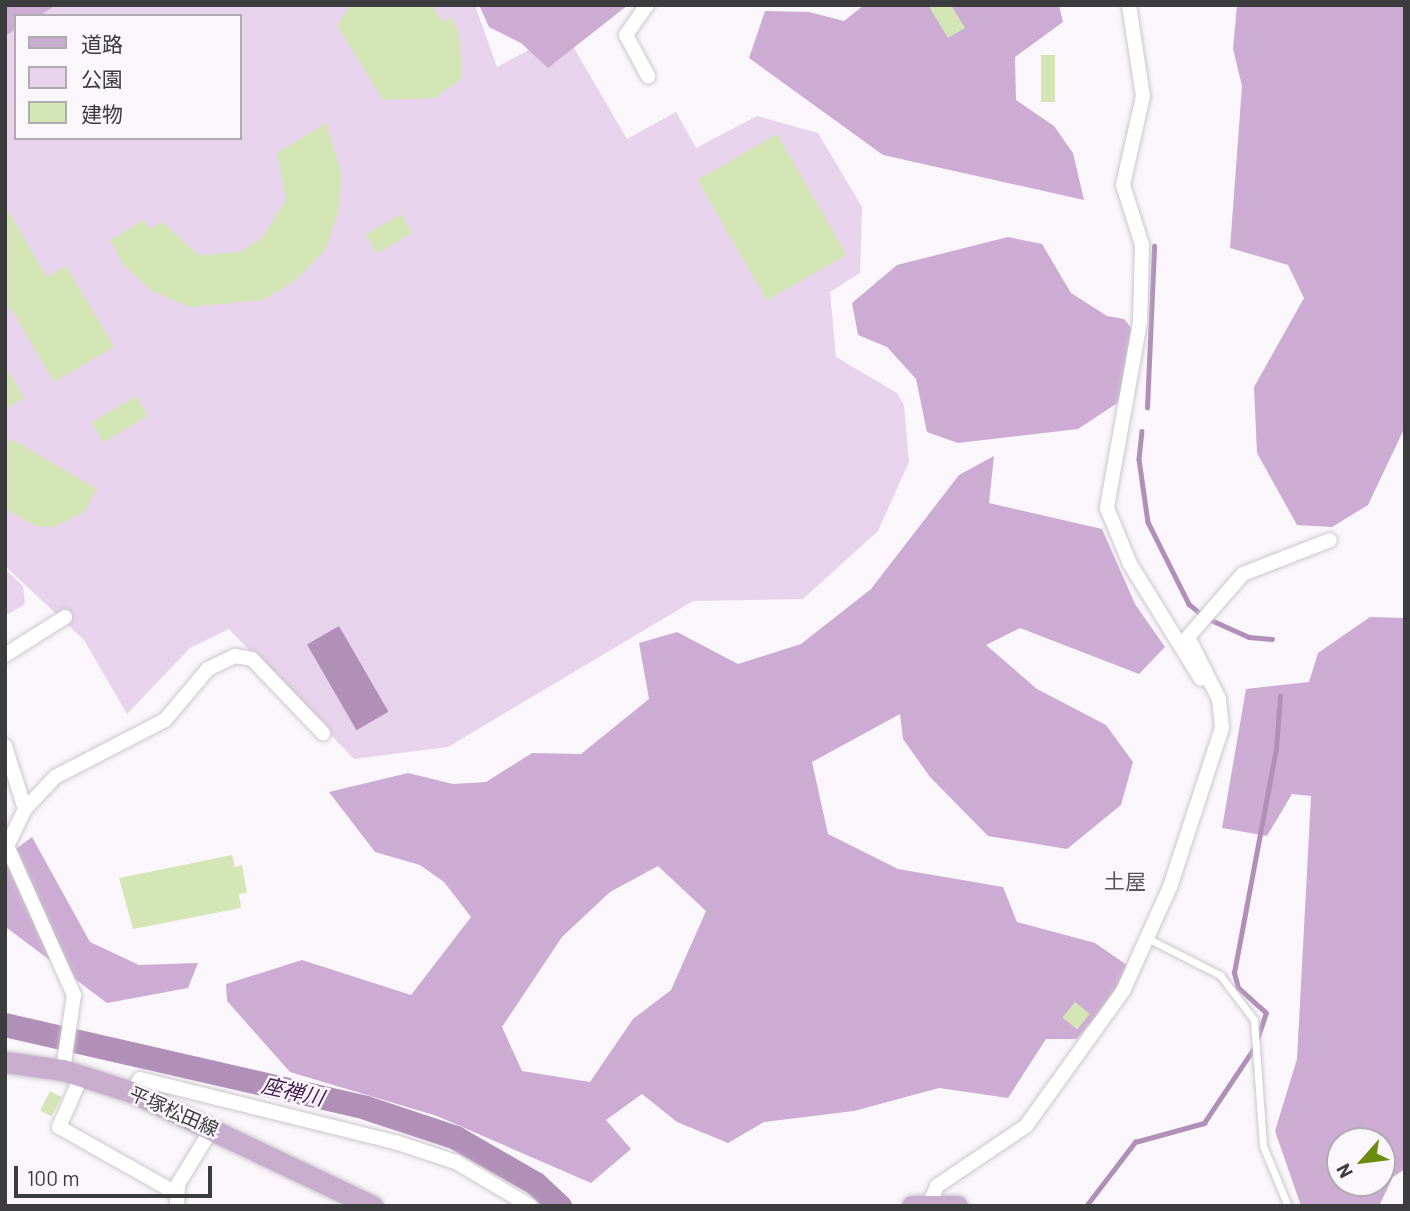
<!DOCTYPE html>
<meta charset="utf-8">
<style>
body{margin:0}
#map{position:relative;width:1410px;height:1211px;overflow:hidden;background:#fbf6fc;font-family:Barlow,"Noto Sans JP",sans-serif}
div>[style]{position:absolute}
[style*='--x']{left:calc(var(--x)*1px);top:calc(var(--y)*1px);width:calc(var(--w)*1px);rotate:calc(var(--a)*1deg)}
.green>*{inset:0;background:#e8d3ec}
.forest>*{inset:0;background:#cdacd4}
.water>*{inset:0;background:#b190b8;transform-origin:0 0}
.stream>*{height:4.5px;margin:-2.25px;padding:0 2.25px;transform-origin:2.25px;border-radius:2.25px;background:#b190b8}
.river>*{height:24px;margin:-12px;padding:0 12px;transform-origin:12px;border-radius:12px;background:#b190b8}
.building>*{inset:0;background:#d4e6b6;transform-origin:0 0}
.roads{filter:drop-shadow(0 0 2px #ccc7cd) drop-shadow(0 0 2px #ccc7cd)}
.service>*{height:7px;margin:-3.5px;padding:0 3.5px;transform-origin:3.5px;border-radius:3.5px;background:#fff}
.minor>*{height:14px;margin:-7px;padding:0 7px;transform-origin:7px;border-radius:7px;background:#fff}
.primary>*{height:21px;margin:-10.5px;padding:0 10.5px;transform-origin:10.5px;border-radius:10.5px;background:#c8adce}
span{translate:-50% -50%;white-space:nowrap;text-align:center;line-height:1.15;-webkit-text-stroke:5px #fbf6fc;paint-order:stroke}
.street-label{font-size:19px;color:#3c3b3d}
.neighbourhood-label{font-size:21px;color:#59555a}
.water-label{font-size:21px;color:#441b4d;font-style:italic}
.frame{position:absolute;inset:0;border:7px solid #3c3b3d;pointer-events:none}
.legend{position:absolute;left:14px;top:14px;width:228px;height:126px;box-sizing:border-box;background:#fbf6fc;border:2px solid #afabb0;margin:0;padding:9px 12px;list-style:none;font-size:21px;color:#3c3b3d}
.legend li{display:flex;align-items:center;gap:14px;height:35px}
.legend b{width:35px;border:2px solid #afabb0}
.north{position:absolute;left:1326px;top:1127px;width:70px;height:70px;box-sizing:border-box;background:#fbf6fc;border:2px solid #afabb0;border-radius:50%;rotate:242deg;font-size:19px;font-weight:700;line-height:28px;text-align:center;color:#3c3b3d}
.north::after{content:'';display:block;margin:auto;width:24px;height:32px;background:#6b8c0e;clip-path:polygon(50% 0,100% 100%,50% 72%,0 100%)}
.scale{position:absolute;left:14px;top:1166px;width:198px;height:32px;box-sizing:border-box;border:4px solid #3c3b3d;border-top:0;padding-left:9px;font-size:21px;line-height:24px;white-space:nowrap;color:#3c3b3d;-webkit-text-stroke:5px #fbf6fc;paint-order:stroke}
</style>
<div id="map">
<div class="green">
<div style="clip-path:polygon(56px 5px,475px 5px,497px 67px,564px 31px,627px 139px,676px 112px,696px 148px,757px 116px,818px 133px,862px 207px,860px 273px,830px 292px,836px 357px,897px 393px,904px 405px,909px 462px,878px 531px,803px 599px,693px 601px,448px 747px,354px 759px,229px 629px,190px 648px,127px 714px,84px 640px,5px 566px,5px 35px,16px 29px,16px 138px,240px 138px,240px 16px,38px 16px)"></div>
<div style="clip-path:polygon(5px 569px,23px 586px,25px 604px,5px 616px)"></div>
</div>
<div class="forest">
<div style="clip-path:polygon(5px 5px,56px 5px,39px 16px,16px 16px,16px 29px,5px 36px)"></div>
<div style="clip-path:polygon(479px 5px,628px 5px,548px 68px,521px 43px,489px 27px)"></div>
<div style="clip-path:polygon(864px 5px,1059px 5px,1063px 22px,1015px 57px,1016px 100px,1054px 126px,1073px 153px,1084px 200px,883px 155px,749px 58px,765px 11px,809px 12px,844px 21px)"></div>
<div style="clip-path:polygon(1237px 5px,1405px 5px,1405px 427px,1368px 505px,1332px 527px,1297px 525px,1257px 453px,1254px 387px,1304px 298px,1288px 265px,1230px 248px,1242px 86px,1233px 49px)"></div>
<div style="clip-path:polygon(1008px 237px,1042px 244px,1071px 293px,1107px 316px,1124px 319px,1138px 336px,1128px 396px,1078px 429px,958px 443px,927px 432px,916px 379px,887px 347px,858px 335px,852px 303px,897px 265px)"></div>
<div style="clip-path:polygon(evenodd,994px 456px,989px 503px,1102px 529px,1135px 604px,1165px 647px,1139px 674px,1020px 628px,986px 645px,1037px 689px,1106px 725px,1133px 762px,1121px 805px,1067px 849px,988px 836px,930px 777px,903px 739px,900px 714px,812px 762px,828px 834px,898px 869px,1003px 887px,1017px 922px,1095px 943px,1134px 970px,1077px 1039px,1046px 1039px,1008px 1098px,939px 1088px,854px 1111px,764px 1122px,728px 1143px,677px 1122px,642px 1094px,606px 1120px,631px 1149px,591px 1183px,437px 1116px,290px 1072px,227px 1001px,226px 984px,302px 960px,411px 995px,471px 917px,444px 882px,420px 865px,375px 852px,329px 792px,408px 773px,453px 784px,486px 782px,532px 753px,581px 754px,649px 699px,639px 643px,677px 632px,738px 664px,801px 644px,871px 589px,959px 475px,994px 456px,658px 866px,706px 911px,671px 990px,633px 1019px,590px 1082px,522px 1071px,502px 1027px,562px 937px,610px 892px,658px 866px)"></div>
<div style="clip-path:polygon(evenodd,1370px 617px,1405px 618px,1405px 1169px,1393px 1177px,1379px 1206px,1301px 1206px,1275px 1131px,1297px 1059px,1311px 796px,1292px 794px,1267px 836px,1222px 828px,1246px 689px,1309px 682px,1318px 653px,1370px 617px,1382px 1141px,1382px 1183px,1340px 1183px,1340px 1141px,1382px 1141px)"></div>
<div style="clip-path:polygon(32px 837px,90px 942px,139px 965px,198px 963px,188px 988px,107px 1003px,7px 928px,5px 857px)"></div>
</div>
<div class="water">
<div style="left:339px;top:626px;width:99px;height:37px;rotate:60deg"></div>
</div>
<div class="stream">
<div style="--x:1147;--y:408;--w:162;--a:-87.5"></div>
<div style="--x:1142;--y:431;--w:28;--a:96"></div>
<div style="--x:1139;--y:459;--w:64;--a:81.9"></div>
<div style="--x:1148;--y:522;--w:92;--a:63.4"></div>
<div style="--x:1189;--y:604;--w:17;--a:40"></div>
<div style="--x:1209;--y:619;--w:44;--a:24.2"></div>
<div style="--x:1249;--y:637;--w:23;--a:5"></div>
<div style="--x:1257;--y:1040;--w:28;--a:-72"></div>
<div style="--x:1266;--y:1013;--w:38;--a:-138"></div>
<div style="--x:1238;--y:988;--w:16;--a:-105"></div>
<div style="--x:1234;--y:973;--w:228;--a:-79.4"></div>
<div style="--x:1276;--y:749;--w:53;--a:-85.7"></div>
<div style="--x:1086;--y:1206;--w:81;--a:-52.6"></div>
<div style="--x:1135;--y:1142;--w:72;--a:-15.4"></div>
<div style="--x:1204;--y:1123;--w:90;--a:-56.3"></div>
</div>
<div class="river">
<div style="--x:5;--y:1025;--w:370;--a:12.9"></div>
<div style="--x:366;--y:1108;--w:95;--a:18.4"></div>
<div style="--x:456;--y:1138;--w:92;--a:29.9"></div>
<div style="--x:536;--y:1184;--w:33;--a:43"></div>
</div>
<div class="building">
<div style="clip-path:polygon(351px 5px,431px 5px,443px 22px,452px 17px,460px 38px,462px 78px,435px 98px,383px 100px,337px 25px)"></div>
<div style="clip-path:polygon(928px 5px,951px 5px,965px 28px,948px 38px)"></div>
<div style="left:1041px;top:55px;width:14px;height:47px"></div>
<div style="clip-path:polygon(326px 123px,342px 176px,338px 213px,325px 250px,296px 280px,263px 300px,190px 307px,152px 291px,124px 266px,110px 240px,144px 220px,149px 229px,163px 222px,198px 255px,241px 252px,263px 237px,286px 199px,277px 153px)"></div>
<div style="left:777px;top:134px;width:139px;height:92px;rotate:60deg"></div>
<div style="clip-path:polygon(5px 206px,47px 277px,66px 266px,114px 347px,54px 382px,10px 307px,5px 309px)"></div>
<div style="left:401px;top:214px;width:22px;height:41px;rotate:60deg"></div>
<div style="clip-path:polygon(5px 366px,24px 398px,5px 409px)"></div>
<div style="left:136px;top:396px;width:23px;height:52px;rotate:59deg"></div>
<div style="clip-path:polygon(11px 439px,97px 489px,84px 512px,54px 527px,36px 526px,5px 509px,5px 448px)"></div>
<div style="clip-path:polygon(232px 855px,235px 867px,242px 865px,247px 893px,239px 894px,241px 908px,133px 929px,119px 878px)"></div>
<div style="left:1075px;top:1002px;width:19px;height:20px;rotate:39deg"></div>
<div style="left:50px;top:1091px;width:13px;height:22px;rotate:27deg"></div>
</div>
<div class="roads">
<div class="service">
<div style="--x:1147;--y:938;--w:82;--a:26.9"></div>
<div style="--x:1220;--y:975;--w:56;--a:52.9"></div>
<div style="--x:1254;--y:1020;--w:126;--a:85.9"></div>
<div style="--x:1263;--y:1146;--w:65;--a:67.4"></div>
</div>
<div class="minor">
<div style="--x:647;--y:5;--w:37;--a:125"></div>
<div style="--x:626;--y:35;--w:47;--a:61.8"></div>
<div style="--x:1129;--y:5;--w:92;--a:81.3"></div>
<div style="--x:1143;--y:96;--w:91;--a:102.7"></div>
<div style="--x:1123;--y:185;--w:63;--a:72.4"></div>
<div style="--x:1142;--y:245;--w:77;--a:91.5"></div>
<div style="--x:1140;--y:322;--w:189;--a:100.1"></div>
<div style="--x:1107;--y:508;--w:61;--a:67.7"></div>
<div style="--x:1130;--y:564;--w:135;--a:58.3"></div>
<div style="--x:5;--y:655;--w:71;--a:-32.3"></div>
<div style="--x:5;--y:746;--w:66;--a:72.4"></div>
<div style="--x:63;--y:1070;--w:76;--a:-81.7"></div>
<div style="--x:74;--y:995;--w:163;--a:-114.2"></div>
<div style="--x:7;--y:846;--w:41;--a:-64.1"></div>
<div style="--x:25;--y:809;--w:44;--a:-46.8"></div>
<div style="--x:55;--y:777;--w:124;--a:-27.4"></div>
<div style="--x:165;--y:720;--w:67;--a:-49.9"></div>
<div style="--x:208;--y:669;--w:30;--a:-26"></div>
<div style="--x:235;--y:656;--w:17;--a:10"></div>
<div style="--x:252;--y:659;--w:103;--a:46.2"></div>
<div style="--x:82;--y:1075;--w:57;--a:113.9"></div>
<div style="--x:59;--y:1127;--w:134;--a:29.4"></div>
<div style="--x:132;--y:1092;--w:15;--a:-58"></div>
<div style="--x:140;--y:1079;--w:263;--a:13.9"></div>
<div style="--x:395;--y:1142;--w:64;--a:18.2"></div>
<div style="--x:456;--y:1162;--w:86;--a:30.7"></div>
<div style="--x:929;--y:1204;--w:20;--a:-66"></div>
<div style="--x:937;--y:1186;--w:107;--a:-34"></div>
<div style="--x:1026;--y:1126;--w:166;--a:-54.3"></div>
<div style="--x:1123;--y:991;--w:114;--a:-65.7"></div>
<div style="--x:1170;--y:887;--w:167;--a:-71.9"></div>
<div style="--x:1222;--y:728;--w:29;--a:-96"></div>
<div style="--x:1219;--y:699;--w:69;--a:-116.6"></div>
<div style="--x:1188;--y:637;--w:84;--a:-48.9"></div>
<div style="--x:1243;--y:574;--w:93;--a:-21.3"></div>
<div style="--x:177;--y:1206;--w:22;--a:-87"></div>
<div style="--x:178;--y:1184;--w:67;--a:-58.4"></div>
</div>
<div class="primary">
<div style="--x:5;--y:1062;--w:59;--a:7.9"></div>
<div style="--x:63;--y:1070;--w:72;--a:17.7"></div>
<div style="--x:132;--y:1092;--w:266;--a:25.4"></div>
<div style="--x:912;--y:1206;--w:45;--a:0"></div>
</div>
</div>
<div class="street-label">
<span style="left:174px;top:1111px;rotate:24deg">平塚松田線</span>
</div>
<div class="neighbourhood-label">
<span style="left:1125px;top:881px">土屋</span>
</div>
<div class="water-label">
<span style="left:293px;top:1091px;rotate:13deg">座禅川</span>
</div>
<div class="frame"></div>
<ul class="legend">
<li><b style="height:9px;background:#c8adce"></b>道路</li>
<li><b style="height:19px;background:#e8d3ec"></b>公園</li>
<li><b style="height:19px;background:#d4e6b6"></b>建物</li>
</ul>
<div class="north">N</div>
<div class="scale">100 m</div>
</div>
